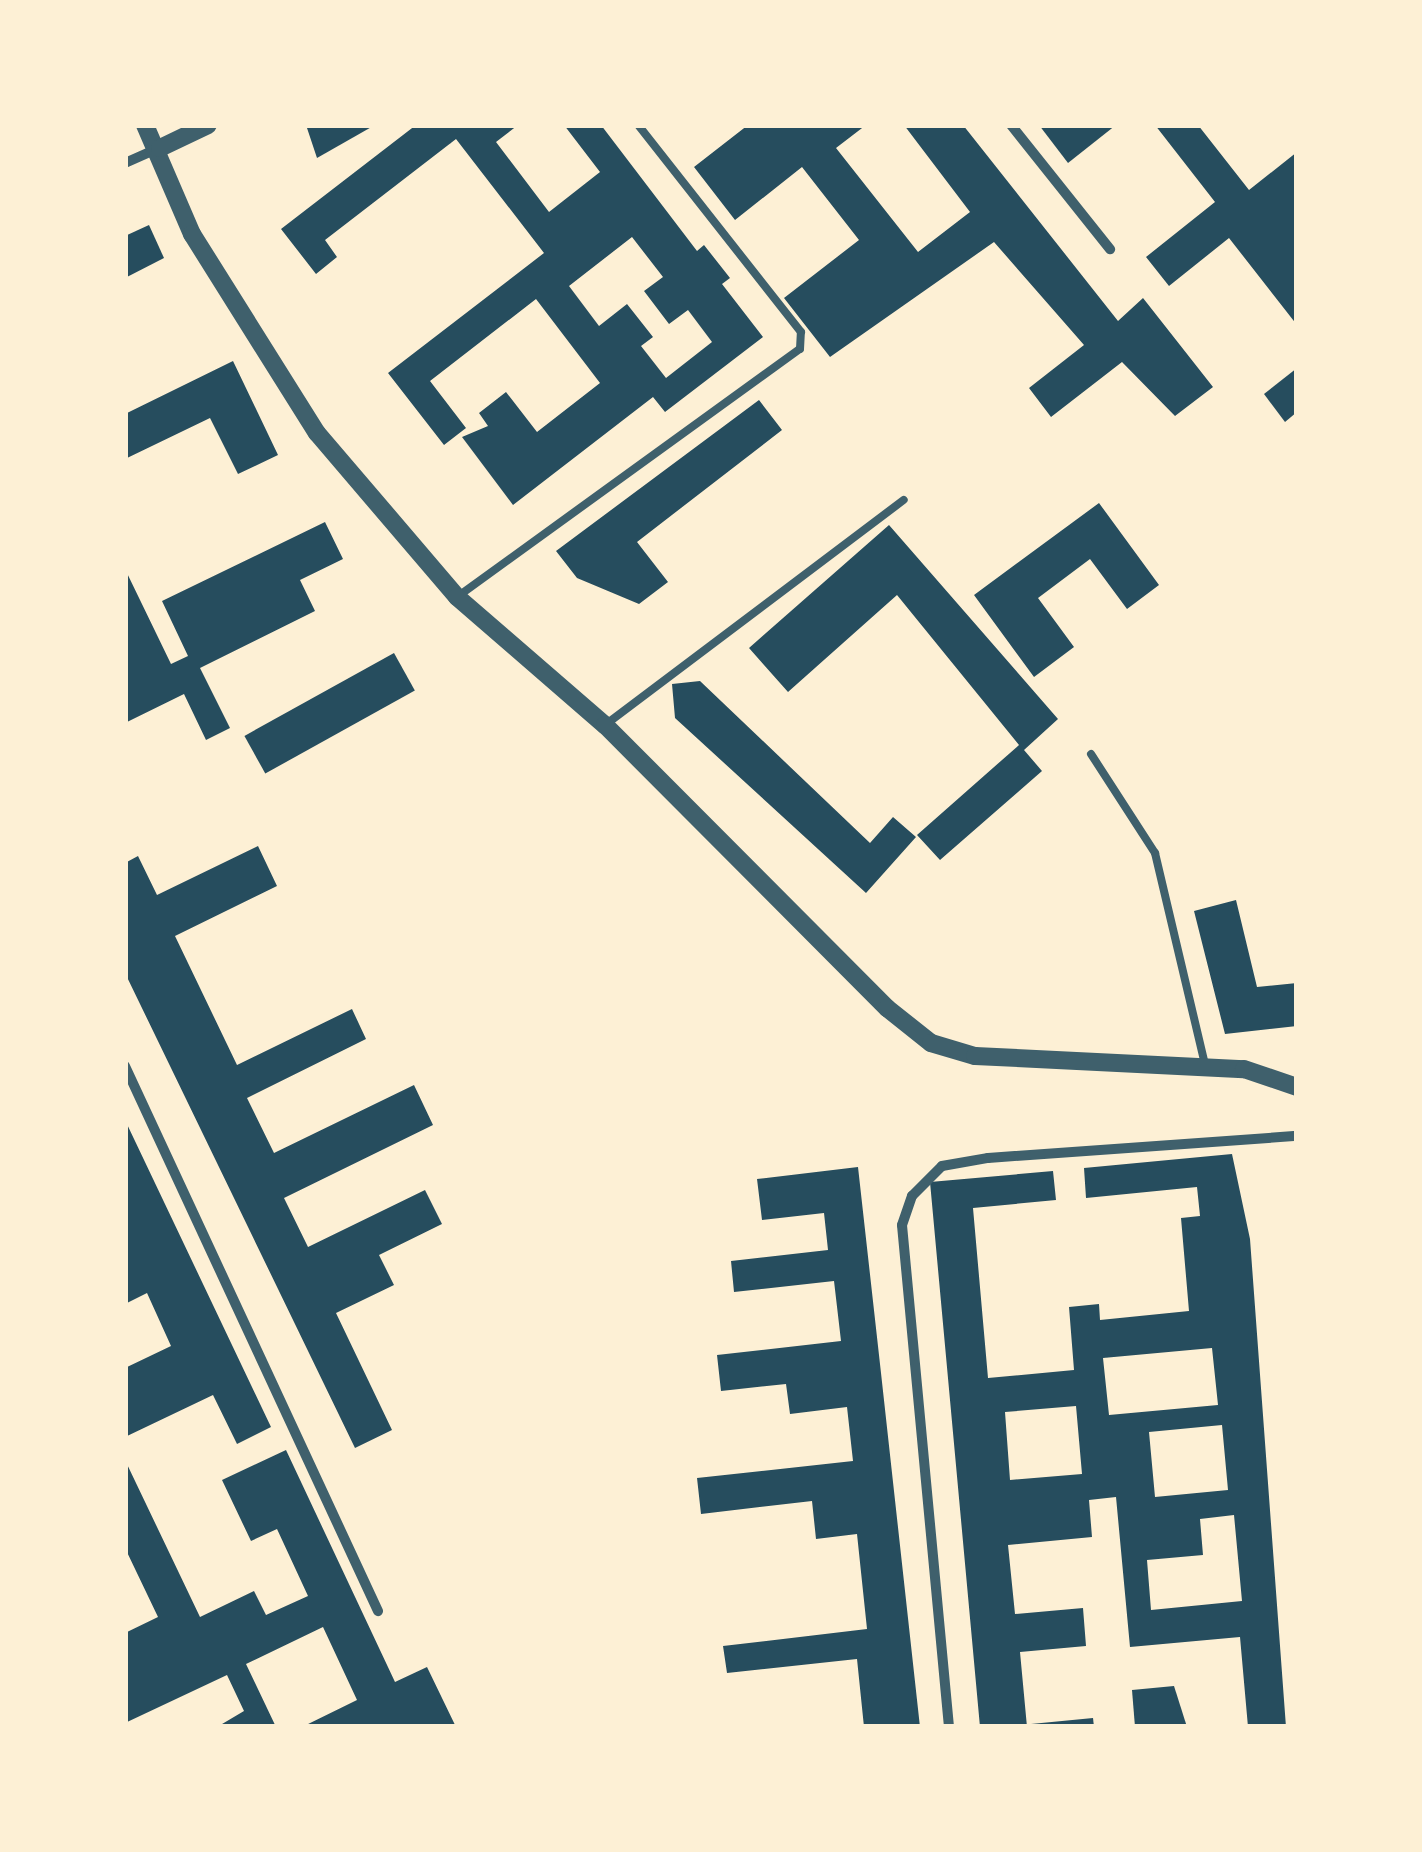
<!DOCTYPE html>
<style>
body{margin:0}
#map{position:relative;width:1422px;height:1852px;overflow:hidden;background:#fdf0d5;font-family:"Asap Condensed",sans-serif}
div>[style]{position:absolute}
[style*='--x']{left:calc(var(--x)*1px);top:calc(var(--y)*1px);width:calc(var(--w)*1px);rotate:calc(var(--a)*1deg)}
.building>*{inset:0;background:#264d5e;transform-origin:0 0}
.service>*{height:8px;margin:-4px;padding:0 4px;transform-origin:4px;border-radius:4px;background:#3f606c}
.minor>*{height:10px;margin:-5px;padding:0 5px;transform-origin:5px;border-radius:5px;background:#3f606c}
.tertiary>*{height:18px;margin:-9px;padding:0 9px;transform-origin:9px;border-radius:9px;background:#3f606c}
span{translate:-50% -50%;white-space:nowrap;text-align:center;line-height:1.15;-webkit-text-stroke:8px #fdf0d5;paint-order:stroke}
.frame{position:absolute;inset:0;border:128px solid #fdf0d5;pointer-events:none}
</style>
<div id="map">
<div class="building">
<div style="clip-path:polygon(306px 125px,375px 125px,317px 158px)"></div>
<div style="clip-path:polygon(evenodd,416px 125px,518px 125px,496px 142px,549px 212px,600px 172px,564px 125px,601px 125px,697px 251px,704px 245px,730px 278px,722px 284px,763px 337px,665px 412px,653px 397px,513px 505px,462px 437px,488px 426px,479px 413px,506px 392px,537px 432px,600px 383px,536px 299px,430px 381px,466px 428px,444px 445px,388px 373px,544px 253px,456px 139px,325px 240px,337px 257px,316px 274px,281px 229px,416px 125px,632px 237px,663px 277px,644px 291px,669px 324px,688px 310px,712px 342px,666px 378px,641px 346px,653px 337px,627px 304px,599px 326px,569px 286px,632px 237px)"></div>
<div style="clip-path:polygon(748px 125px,866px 125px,836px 148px,918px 252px,970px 212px,904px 125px,963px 125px,1118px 321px,1143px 298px,1213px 387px,1175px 416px,1122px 362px,1051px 417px,1029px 388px,1084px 345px,994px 242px,830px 357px,784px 298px,859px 240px,802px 167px,735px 220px,694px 167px)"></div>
<div style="clip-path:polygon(1039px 125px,1116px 125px,1068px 163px)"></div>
<div style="clip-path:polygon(1155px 125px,1198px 125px,1249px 190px,1297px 152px,1297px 325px,1229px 238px,1169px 286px,1146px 257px,1215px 202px)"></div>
<div style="clip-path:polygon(149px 225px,164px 258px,125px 278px,125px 236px)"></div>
<div style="clip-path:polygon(233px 361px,278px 455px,238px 474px,210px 418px,125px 459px,125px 414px)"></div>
<div style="clip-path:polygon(1297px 368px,1297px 412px,1285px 422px,1264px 394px)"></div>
<div style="clip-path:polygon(759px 400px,782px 430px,637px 542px,668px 582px,639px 604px,577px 578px,556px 551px)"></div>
<div style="clip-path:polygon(1099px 503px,1159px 585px,1127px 609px,1090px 559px,1038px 598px,1074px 647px,1034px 677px,974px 595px)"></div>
<div style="clip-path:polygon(325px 522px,343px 559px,300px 580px,315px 611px,200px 668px,230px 728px,206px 740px,184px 694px,125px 723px,125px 569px,171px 664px,188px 656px,162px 601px)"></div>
<div style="clip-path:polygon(889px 525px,1058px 719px,1024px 750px,1042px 771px,940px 860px,917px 835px,1019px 745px,897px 595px,788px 692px,749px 648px)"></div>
<div style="left:394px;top:653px;width:43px;height:171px;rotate:61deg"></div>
<div style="clip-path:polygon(700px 681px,870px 843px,893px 817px,916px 837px,866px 893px,675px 718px,672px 684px)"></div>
<div style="clip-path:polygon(258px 846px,277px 886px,175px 936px,237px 1065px,352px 1009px,366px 1039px,247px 1098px,274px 1153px,414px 1085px,433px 1125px,284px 1198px,308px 1247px,425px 1190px,442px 1224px,379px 1255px,394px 1285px,336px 1313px,392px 1430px,355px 1448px,125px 973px,125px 863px,138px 856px,157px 895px)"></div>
<div style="clip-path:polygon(1236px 900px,1257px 987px,1297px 983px,1297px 1026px,1225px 1034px,1194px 911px)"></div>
<div style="clip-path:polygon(125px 1120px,271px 1427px,237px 1444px,213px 1395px,125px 1437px,125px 1368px,171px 1346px,147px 1293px,125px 1304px)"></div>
<div style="clip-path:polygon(evenodd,1232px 1154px,1250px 1239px,1286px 1727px,1248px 1727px,1240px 1637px,1130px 1647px,1116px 1497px,1089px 1500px,1092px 1537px,1008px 1545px,1015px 1614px,1083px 1608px,1086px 1646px,1020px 1652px,1027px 1727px,980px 1727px,930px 1182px,1053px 1171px,1056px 1200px,973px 1208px,988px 1378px,1074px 1370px,1069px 1307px,1099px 1304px,1100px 1320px,1189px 1311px,1181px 1218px,1200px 1216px,1197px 1187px,1086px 1198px,1084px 1168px,1232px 1154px,1212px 1348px,1218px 1405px,1109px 1415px,1103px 1358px,1212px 1348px,1232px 1154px,1076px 1406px,1082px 1474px,1010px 1480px,1005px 1412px,1076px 1406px,1232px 1154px,1222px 1425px,1228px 1490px,1155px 1497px,1149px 1432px,1222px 1425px,1232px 1154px,1234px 1515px,1242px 1601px,1151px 1610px,1147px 1560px,1203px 1555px,1200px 1519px,1234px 1515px)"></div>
<div style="clip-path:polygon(858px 1167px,881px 1373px,920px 1727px,864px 1727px,857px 1659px,727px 1673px,723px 1646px,867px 1629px,857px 1534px,816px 1539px,812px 1501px,701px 1514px,697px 1478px,853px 1461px,847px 1407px,790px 1414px,786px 1384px,721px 1391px,717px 1355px,841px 1341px,834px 1281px,734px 1292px,731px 1261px,828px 1250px,824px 1213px,762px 1220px,757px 1179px)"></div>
<div style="clip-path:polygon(286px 1450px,395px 1682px,427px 1667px,456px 1727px,302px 1727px,357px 1700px,323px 1627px,246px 1664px,276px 1727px,217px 1727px,244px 1711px,227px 1675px,125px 1723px,125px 1633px,158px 1617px,125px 1548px,125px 1460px,200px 1617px,254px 1591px,266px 1615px,308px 1596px,277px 1529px,251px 1541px,222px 1480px)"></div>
<div style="clip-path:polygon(1174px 1686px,1187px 1727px,1135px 1727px,1132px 1690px)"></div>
<div style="clip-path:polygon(1093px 1718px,1094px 1727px,1031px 1727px,1031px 1724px)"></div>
</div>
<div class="service">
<div style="--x:457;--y:597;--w:423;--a:-35.9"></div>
<div style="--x:800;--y:349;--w:17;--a:-87"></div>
<div style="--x:801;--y:332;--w:263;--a:-128.2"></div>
<div style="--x:605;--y:725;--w:374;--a:-37"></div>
<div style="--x:1091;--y:754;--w:118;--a:57.1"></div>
<div style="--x:1155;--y:853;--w:218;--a:76.7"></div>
</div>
<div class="minor">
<div style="--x:1011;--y:125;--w:159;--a:51.4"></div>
<div style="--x:125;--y:163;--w:37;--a:-24"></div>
<div style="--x:125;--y:1066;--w:601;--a:65.1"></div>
<div style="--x:949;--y:1727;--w:504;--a:-95.35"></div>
<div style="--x:902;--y:1225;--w:31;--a:-71"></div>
<div style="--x:912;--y:1196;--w:42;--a:-45"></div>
<div style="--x:942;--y:1166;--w:47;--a:-9.9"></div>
<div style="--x:988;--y:1158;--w:310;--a:-4.1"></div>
</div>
<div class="tertiary">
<div style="--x:145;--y:125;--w:119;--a:66.7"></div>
<div style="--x:192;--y:234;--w:235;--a:57.9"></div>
<div style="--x:317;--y:433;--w:216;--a:49.5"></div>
<div style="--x:457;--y:597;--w:196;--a:40.9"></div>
<div style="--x:605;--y:725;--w:400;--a:45.1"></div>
<div style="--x:887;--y:1008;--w:56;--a:38.5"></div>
<div style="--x:931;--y:1043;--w:46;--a:16.5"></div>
<div style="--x:975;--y:1056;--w:269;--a:2.8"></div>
<div style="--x:1244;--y:1069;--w:56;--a:18.8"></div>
<div style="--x:160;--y:148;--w:53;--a:-25.6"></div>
</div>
<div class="frame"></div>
</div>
